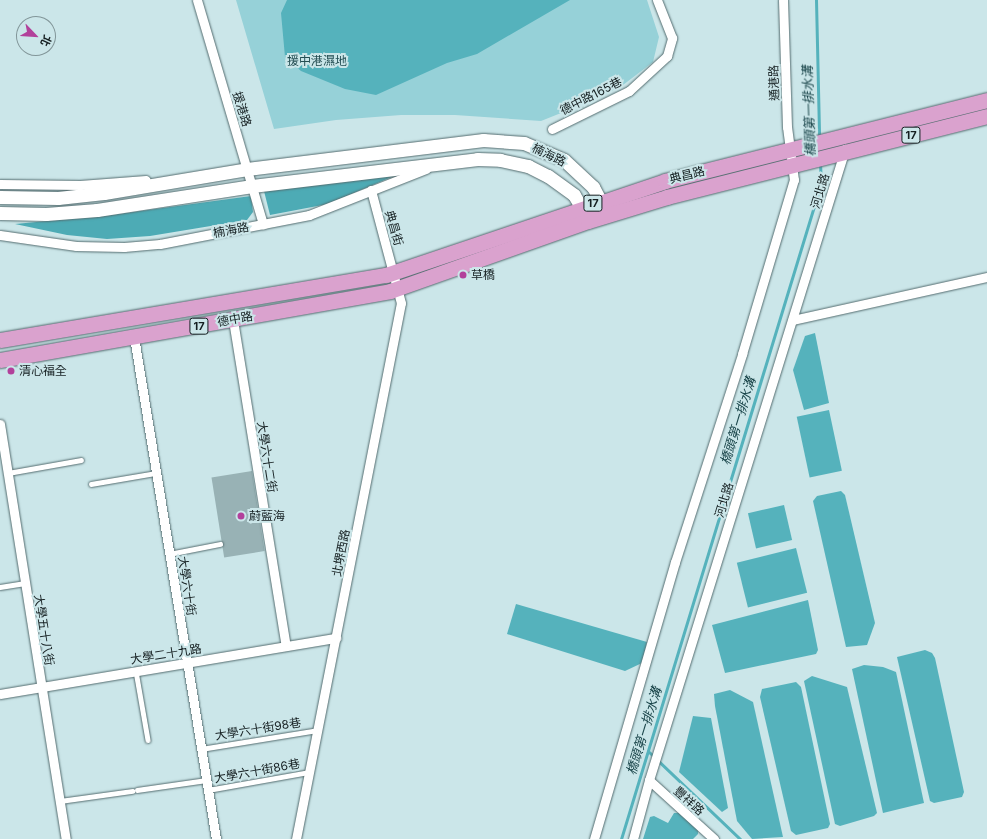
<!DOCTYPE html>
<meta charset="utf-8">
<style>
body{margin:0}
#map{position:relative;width:987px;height:839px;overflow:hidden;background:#cbe6e9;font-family:Inter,"Noto Sans TC",sans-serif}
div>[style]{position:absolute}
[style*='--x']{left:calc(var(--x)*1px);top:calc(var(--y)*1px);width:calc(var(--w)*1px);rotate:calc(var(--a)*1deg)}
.green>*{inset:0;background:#96d1d8}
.forest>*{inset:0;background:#4dabb5}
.water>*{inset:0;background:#55b2bc;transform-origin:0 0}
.stream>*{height:3px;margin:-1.5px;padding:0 1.5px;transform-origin:1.5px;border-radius:1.5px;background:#55b2bc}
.building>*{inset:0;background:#98b2b5;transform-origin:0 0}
.roads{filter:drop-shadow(0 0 1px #546c6f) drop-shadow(0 0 1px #546c6f)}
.lane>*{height:4.5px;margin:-2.25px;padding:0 2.25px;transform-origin:2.25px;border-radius:2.25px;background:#fff}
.street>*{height:9px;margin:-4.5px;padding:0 4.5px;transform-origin:4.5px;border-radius:4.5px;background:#fff}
.secondary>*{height:13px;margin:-6.5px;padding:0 6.5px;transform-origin:6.5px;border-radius:6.5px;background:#fff}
.primary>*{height:15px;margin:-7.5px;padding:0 7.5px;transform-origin:7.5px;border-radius:7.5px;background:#daa2ce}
.dots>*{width:11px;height:11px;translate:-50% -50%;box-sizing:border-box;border:2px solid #cbe6e9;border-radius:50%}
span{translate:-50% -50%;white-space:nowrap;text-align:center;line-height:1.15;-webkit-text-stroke:4px #cbe6e9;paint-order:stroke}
.shield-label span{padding:1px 3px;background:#cbe6e9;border:1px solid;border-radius:3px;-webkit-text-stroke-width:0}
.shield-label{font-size:11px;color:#151f21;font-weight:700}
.park-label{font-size:12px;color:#244e53}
.street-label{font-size:12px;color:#151f21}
.poi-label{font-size:12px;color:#151f21}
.left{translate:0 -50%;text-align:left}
.water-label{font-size:13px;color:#1a454a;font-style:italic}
.north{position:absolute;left:16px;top:16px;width:40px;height:40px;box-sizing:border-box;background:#cbe6e9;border:1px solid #829699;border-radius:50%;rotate:115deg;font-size:11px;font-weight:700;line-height:16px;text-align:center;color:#151f21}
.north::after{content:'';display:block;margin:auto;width:14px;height:18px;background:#b2419b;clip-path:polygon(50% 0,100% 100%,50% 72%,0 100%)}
</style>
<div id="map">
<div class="green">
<div style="clip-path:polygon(236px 0,647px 0,659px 37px,653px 62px,623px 85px,596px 99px,541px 121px,455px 115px,401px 115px,336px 120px,274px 129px)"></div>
</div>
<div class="forest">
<div style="clip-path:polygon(399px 172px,401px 173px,328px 204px,270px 215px,264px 191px)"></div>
<div style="clip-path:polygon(251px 196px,253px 212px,247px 220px,150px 236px,107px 239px,67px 235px,15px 224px,111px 215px)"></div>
</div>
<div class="water">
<div style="clip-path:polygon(287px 0,570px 0,477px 54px,447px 63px,376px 95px,345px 89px,301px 71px,285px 57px,281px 13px)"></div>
<div style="clip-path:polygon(815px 333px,829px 403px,804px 410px,793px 370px,805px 336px)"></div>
<div style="left:829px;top:410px;width:62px;height:33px;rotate:78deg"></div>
<div style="clip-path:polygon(841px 491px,845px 495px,875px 623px,867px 645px,846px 647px,813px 501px,817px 496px)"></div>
<div style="left:784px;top:505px;width:36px;height:37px;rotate:77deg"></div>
<div style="left:796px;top:548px;width:46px;height:61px;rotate:76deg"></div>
<div style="clip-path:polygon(808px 600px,818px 650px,816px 654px,725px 673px,712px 625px)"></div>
<div style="clip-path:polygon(516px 604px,647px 642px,642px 663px,625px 671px,507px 634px)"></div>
<div style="clip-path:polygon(925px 650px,932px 653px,935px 658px,964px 792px,962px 797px,934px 803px,930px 801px,897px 657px)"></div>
<div style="clip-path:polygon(864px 665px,883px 667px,896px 672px,924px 803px,883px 813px,852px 669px)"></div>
<div style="clip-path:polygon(812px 676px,847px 687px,877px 813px,874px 816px,840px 826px,835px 824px,804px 681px)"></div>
<div style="clip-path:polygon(796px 682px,801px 687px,830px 824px,828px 828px,796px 835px,791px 831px,760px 697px,762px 689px)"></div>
<div style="clip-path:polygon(730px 690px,753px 702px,783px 837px,752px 839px,737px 821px,715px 706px,714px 694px)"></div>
<div style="clip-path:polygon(693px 716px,711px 718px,728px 808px,722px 812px,679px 772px)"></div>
<div style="clip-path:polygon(674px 813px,680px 813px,698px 829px,698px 834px,693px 839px,643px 839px,650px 817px,654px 816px,668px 823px)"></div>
</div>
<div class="stream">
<div style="--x:816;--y:0;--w:137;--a:88.7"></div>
<div style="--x:649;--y:752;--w:126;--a:43.7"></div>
<div style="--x:621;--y:839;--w:686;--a:-73.04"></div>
<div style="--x:821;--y:183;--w:21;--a:-93"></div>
</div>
<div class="building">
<div style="left:252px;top:471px;width:81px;height:41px;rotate:81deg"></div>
</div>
<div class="roads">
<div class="lane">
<div style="--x:8;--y:473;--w:74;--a:-10.1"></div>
<div style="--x:91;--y:484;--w:66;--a:-9.6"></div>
<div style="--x:169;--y:554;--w:52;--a:-11.1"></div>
<div style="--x:0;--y:587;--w:25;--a:-9"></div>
<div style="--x:136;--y:671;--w:70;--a:80.1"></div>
<div style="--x:201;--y:749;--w:119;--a:-9.2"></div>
<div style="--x:137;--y:790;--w:70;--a:-8.2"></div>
<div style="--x:208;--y:790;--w:103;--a:-10.1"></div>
<div style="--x:60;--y:801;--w:73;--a:-7.9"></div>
</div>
<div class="street">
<div style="--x:197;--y:0;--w:234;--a:73.6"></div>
<div style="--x:552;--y:129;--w:86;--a:-26.3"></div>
<div style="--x:629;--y:91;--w:52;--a:-42.6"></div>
<div style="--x:667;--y:56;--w:19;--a:-74"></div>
<div style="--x:672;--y:38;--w:41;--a:-111.5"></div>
<div style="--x:0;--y:184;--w:80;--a:0.7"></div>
<div style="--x:80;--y:185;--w:66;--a:-4.3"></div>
<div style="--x:0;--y:235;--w:77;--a:8.2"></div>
<div style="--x:76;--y:246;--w:48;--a:1.2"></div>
<div style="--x:124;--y:247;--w:36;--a:-5"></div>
<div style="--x:160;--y:244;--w:152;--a:-11"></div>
<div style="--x:309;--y:215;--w:126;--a:-21.5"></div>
<div style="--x:233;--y:320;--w:330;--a:80.8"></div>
<div style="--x:793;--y:320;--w:199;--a:-12.5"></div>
<div style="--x:134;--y:337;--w:509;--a:80.72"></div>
<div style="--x:0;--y:424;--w:420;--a:81"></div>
<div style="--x:0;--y:694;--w:341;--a:-9.5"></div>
<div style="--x:649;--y:780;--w:88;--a:42.2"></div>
<div style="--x:296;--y:839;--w:546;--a:-78.92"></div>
<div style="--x:401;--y:303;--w:117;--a:-104.9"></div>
<div style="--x:594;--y:839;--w:289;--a:-73.7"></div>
<div style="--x:675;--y:562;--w:219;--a:-72.1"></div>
<div style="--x:742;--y:354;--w:182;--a:-73.4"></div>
<div style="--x:794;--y:180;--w:53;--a:-97.5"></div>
<div style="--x:787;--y:127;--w:127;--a:-91.8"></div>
<div style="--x:633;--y:839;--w:61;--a:-74.8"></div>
<div style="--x:649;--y:780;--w:661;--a:-72.74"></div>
</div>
<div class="secondary">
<div style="--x:0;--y:197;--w:58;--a:1"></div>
<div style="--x:58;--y:198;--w:46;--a:-6.2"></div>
<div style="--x:104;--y:193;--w:145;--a:-9.5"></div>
<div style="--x:247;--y:169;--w:238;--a:-7"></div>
<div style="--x:483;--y:140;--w:41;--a:4.2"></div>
<div style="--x:524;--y:143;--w:43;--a:23"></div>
<div style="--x:564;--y:160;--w:40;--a:43"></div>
<div style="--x:593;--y:187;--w:26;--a:62"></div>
<div style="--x:0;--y:213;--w:46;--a:1.2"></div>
<div style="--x:46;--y:214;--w:51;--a:-4.5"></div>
<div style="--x:97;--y:210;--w:157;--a:-8.8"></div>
<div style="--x:252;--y:186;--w:227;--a:-6.8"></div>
<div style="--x:477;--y:159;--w:23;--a:2"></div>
<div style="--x:500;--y:160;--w:29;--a:12"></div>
<div style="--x:528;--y:166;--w:22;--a:27"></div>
<div style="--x:548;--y:176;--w:32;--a:36"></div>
<div style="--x:574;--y:195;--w:26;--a:59"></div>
</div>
<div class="primary">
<div style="--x:0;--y:340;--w:391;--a:-9.6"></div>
<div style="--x:386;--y:275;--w:294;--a:-18.6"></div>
<div style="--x:665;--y:181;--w:332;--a:-14.1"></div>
<div style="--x:0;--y:360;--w:396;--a:-10"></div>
<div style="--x:390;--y:291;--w:210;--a:-19.5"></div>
<div style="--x:588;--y:221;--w:83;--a:-16.9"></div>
<div style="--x:667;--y:197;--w:330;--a:-14.2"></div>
</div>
</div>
<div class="dots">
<div style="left:463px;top:275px;background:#b2419b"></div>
<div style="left:11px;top:371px;background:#b2419b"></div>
<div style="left:241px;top:516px;background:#b2419b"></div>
</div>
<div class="shield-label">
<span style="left:911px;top:135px">17</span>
<span style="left:593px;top:203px">17</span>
<span style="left:199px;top:326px">17</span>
</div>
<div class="park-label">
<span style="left:317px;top:61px">援中港濕地</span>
</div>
<div class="street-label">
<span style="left:774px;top:83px;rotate:-92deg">通港路</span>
<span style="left:591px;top:96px;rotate:-27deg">德中路165巷</span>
<span style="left:242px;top:109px;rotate:73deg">援港路</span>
<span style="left:549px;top:155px;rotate:26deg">楠海路</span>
<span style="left:687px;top:175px;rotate:-14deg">典昌路</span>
<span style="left:820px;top:191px;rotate:-73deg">河北路</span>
<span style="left:394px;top:228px;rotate:74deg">典昌街</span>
<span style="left:231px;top:230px;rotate:-11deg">楠海路</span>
<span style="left:235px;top:319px;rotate:-10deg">德中路</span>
<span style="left:267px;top:457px;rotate:81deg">大學六十二街</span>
<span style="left:724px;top:500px;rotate:-73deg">河北路</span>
<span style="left:341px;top:553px;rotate:-79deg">北堺西路</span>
<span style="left:187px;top:586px;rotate:81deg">大學六十街</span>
<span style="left:44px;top:630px;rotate:81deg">大學五十八街</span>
<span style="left:166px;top:654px;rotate:-9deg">大學二十九路</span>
<span style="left:258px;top:729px;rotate:-9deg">大學六十街98巷</span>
<span style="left:257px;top:771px;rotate:-10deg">大學六十街86巷</span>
<span style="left:689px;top:801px;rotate:42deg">豐祥路</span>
</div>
<div class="poi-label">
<span class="left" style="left:471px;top:275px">草橋</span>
<span class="left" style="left:19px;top:371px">清心福全</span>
<span class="left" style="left:249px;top:516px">蔚藍海</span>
</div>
<div class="water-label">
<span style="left:809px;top:111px;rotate:-92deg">橋頭第一排水溝</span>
<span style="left:738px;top:421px;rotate:-73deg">橋頭第一排水溝</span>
<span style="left:644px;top:731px;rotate:-73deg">橋頭第一排水溝</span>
</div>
<div class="north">北</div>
</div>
